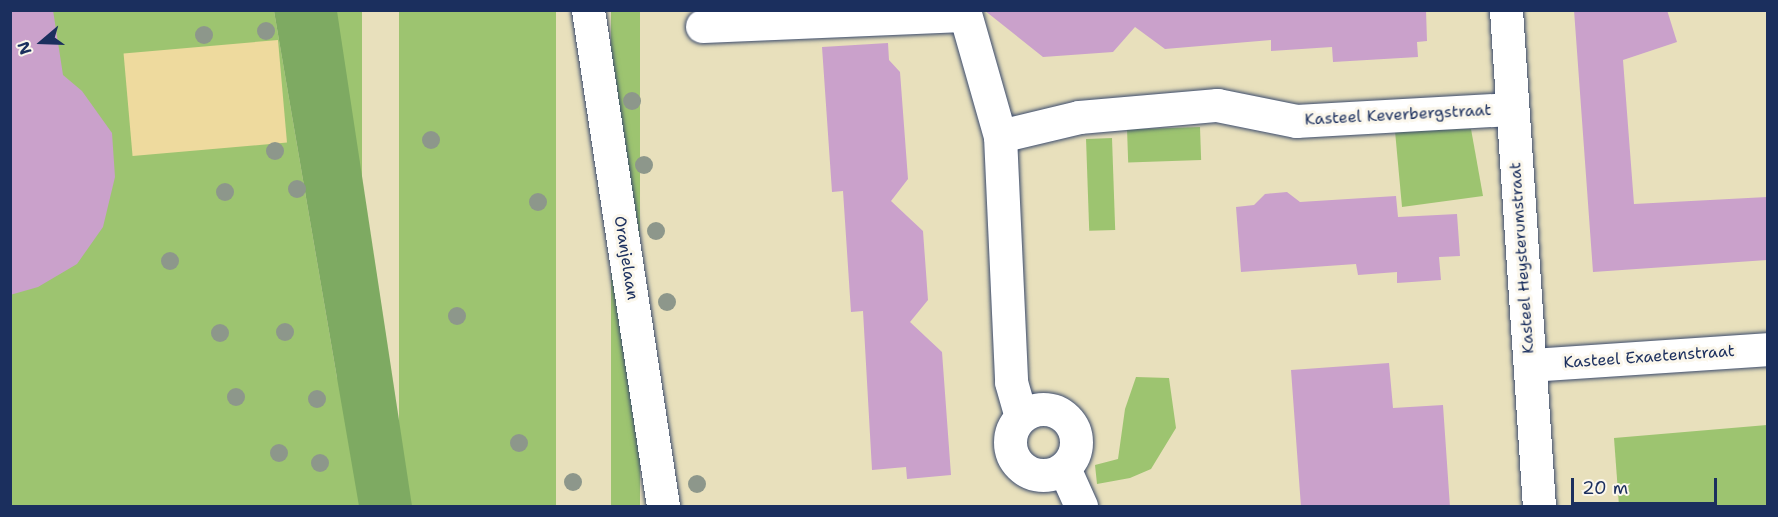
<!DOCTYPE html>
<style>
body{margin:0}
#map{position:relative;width:1778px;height:517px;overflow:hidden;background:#e8e0bc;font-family:"Shantell Sans",sans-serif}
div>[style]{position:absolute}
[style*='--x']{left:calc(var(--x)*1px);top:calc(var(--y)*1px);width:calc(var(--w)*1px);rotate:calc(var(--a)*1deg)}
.green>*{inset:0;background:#9dc470;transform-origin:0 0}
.forest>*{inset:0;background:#7eaa62}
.sand>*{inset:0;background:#eeda9e;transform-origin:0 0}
.building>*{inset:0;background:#caa1cb}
.roads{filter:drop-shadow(0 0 2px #3a4a6c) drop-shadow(0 0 2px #3a4a6c)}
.minor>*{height:33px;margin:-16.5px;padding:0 16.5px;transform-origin:16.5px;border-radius:16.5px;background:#fff}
.minor>.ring{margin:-16.5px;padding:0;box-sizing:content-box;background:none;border:33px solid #fff;border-radius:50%}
.trees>*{width:18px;height:18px;margin:-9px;border-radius:50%;background:#8d978b}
span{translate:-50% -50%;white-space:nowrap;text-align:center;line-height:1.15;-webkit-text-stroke:6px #fbf7ec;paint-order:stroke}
.street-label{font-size:16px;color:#1b2f5e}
.frame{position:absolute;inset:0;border:12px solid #1b2f5e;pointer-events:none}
.north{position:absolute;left:12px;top:12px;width:60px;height:60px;-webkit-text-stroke:4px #fbf7ec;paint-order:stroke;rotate:251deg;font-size:16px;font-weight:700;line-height:24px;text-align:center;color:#1b2f5e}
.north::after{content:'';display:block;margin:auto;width:21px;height:27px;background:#1b2f5e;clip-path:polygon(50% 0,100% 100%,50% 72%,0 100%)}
.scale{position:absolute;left:1571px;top:478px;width:146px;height:27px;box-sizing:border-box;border:3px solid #1b2f5e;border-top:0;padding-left:8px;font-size:18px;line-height:21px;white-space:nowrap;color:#1b2f5e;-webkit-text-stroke:4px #fbf7ec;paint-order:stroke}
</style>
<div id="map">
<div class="green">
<div style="clip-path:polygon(10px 11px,274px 11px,359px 506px,11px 506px)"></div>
<div style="left:337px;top:11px;width:25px;height:501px"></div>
<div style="left:399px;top:11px;width:157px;height:501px"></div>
<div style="left:611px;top:11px;width:29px;height:501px"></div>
<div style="left:1200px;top:127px;width:33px;height:73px;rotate:88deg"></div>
<div style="clip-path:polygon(1471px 129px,1483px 196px,1402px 207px,1395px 131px)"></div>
<div style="left:1112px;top:138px;width:92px;height:26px;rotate:88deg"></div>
<div style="clip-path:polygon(1136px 377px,1169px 378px,1176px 428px,1151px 469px,1130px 478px,1097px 484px,1095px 465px,1118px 459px,1125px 409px)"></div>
<div style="clip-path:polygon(1767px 425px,1767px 506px,1619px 506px,1614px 438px)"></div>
</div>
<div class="forest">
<div style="clip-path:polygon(274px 11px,337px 11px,412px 506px,359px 506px)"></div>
</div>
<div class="sand">
<div style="left:278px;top:40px;width:103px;height:155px;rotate:85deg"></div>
</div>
<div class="building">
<div style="clip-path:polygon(10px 10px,53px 10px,63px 75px,82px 91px,112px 133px,115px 177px,103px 227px,77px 264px,38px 287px,10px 295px)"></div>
<div style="clip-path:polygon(984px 10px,1426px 10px,1427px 41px,1417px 42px,1418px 57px,1333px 62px,1332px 47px,1271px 51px,1271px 40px,1165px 49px,1135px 27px,1113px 52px,1043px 57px)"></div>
<div style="clip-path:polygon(1574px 10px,1667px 10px,1677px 42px,1623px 60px,1634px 204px,1767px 197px,1767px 260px,1593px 272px)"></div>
<div style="clip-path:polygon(888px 43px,889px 60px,900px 72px,908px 179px,891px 201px,923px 231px,928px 300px,910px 322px,942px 352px,951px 475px,907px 479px,906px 467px,872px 470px,863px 311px,851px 312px,843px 191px,832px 192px,822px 47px)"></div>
<div style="clip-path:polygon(1287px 192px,1300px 202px,1396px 196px,1398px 217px,1457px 214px,1460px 256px,1439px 257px,1441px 280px,1397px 283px,1397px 272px,1358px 275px,1356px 264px,1241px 272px,1236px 207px,1254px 205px,1265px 194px)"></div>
<div style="clip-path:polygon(1389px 363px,1393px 408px,1443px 405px,1450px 507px,1301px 507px,1291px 370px)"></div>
</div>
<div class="roads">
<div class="minor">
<div style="--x:588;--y:10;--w:502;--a:81.4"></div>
<div style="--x:964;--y:10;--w:131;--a:74.1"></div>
<div style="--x:1000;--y:136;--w:246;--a:87.4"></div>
<div style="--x:1011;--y:382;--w:36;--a:74"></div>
<div style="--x:1506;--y:10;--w:497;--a:86.2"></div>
<div style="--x:702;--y:26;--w:262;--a:-2.4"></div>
<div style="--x:1000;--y:136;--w:81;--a:-13.5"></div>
<div style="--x:1079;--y:117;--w:139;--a:-5"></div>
<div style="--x:1217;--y:105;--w:81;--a:11.4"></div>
<div style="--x:1296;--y:121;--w:216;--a:-3.2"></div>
<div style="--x:1530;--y:365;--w:239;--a:-3.8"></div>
<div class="ring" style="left:1010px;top:409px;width:33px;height:33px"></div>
<div style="--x:1064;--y:468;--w:42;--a:65.9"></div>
</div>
</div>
<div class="trees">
<div style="left:266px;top:31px"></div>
<div style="left:204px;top:35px"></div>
<div style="left:632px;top:101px"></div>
<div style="left:431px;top:140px"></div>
<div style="left:275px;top:151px"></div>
<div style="left:644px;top:165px"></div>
<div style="left:297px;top:189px"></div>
<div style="left:225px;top:192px"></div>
<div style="left:538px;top:202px"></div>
<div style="left:656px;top:231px"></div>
<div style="left:170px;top:261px"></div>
<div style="left:667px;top:302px"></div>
<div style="left:457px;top:316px"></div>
<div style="left:285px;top:332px"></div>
<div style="left:220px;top:333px"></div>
<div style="left:236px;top:397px"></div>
<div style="left:317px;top:399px"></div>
<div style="left:519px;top:443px"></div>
<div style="left:279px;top:453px"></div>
<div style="left:320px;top:463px"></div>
<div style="left:573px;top:482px"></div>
<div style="left:697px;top:484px"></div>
</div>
<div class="street-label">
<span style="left:1398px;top:115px;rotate:-3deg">Kasteel Keverbergstraat</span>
<span style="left:626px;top:258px;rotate:81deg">Oranjelaan</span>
<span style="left:1522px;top:258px;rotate:-94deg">Kasteel Heysterumstraat</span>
<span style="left:1649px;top:357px;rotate:-4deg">Kasteel Exaetenstraat</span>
</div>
<div class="frame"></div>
<div class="north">N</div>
<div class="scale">20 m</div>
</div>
